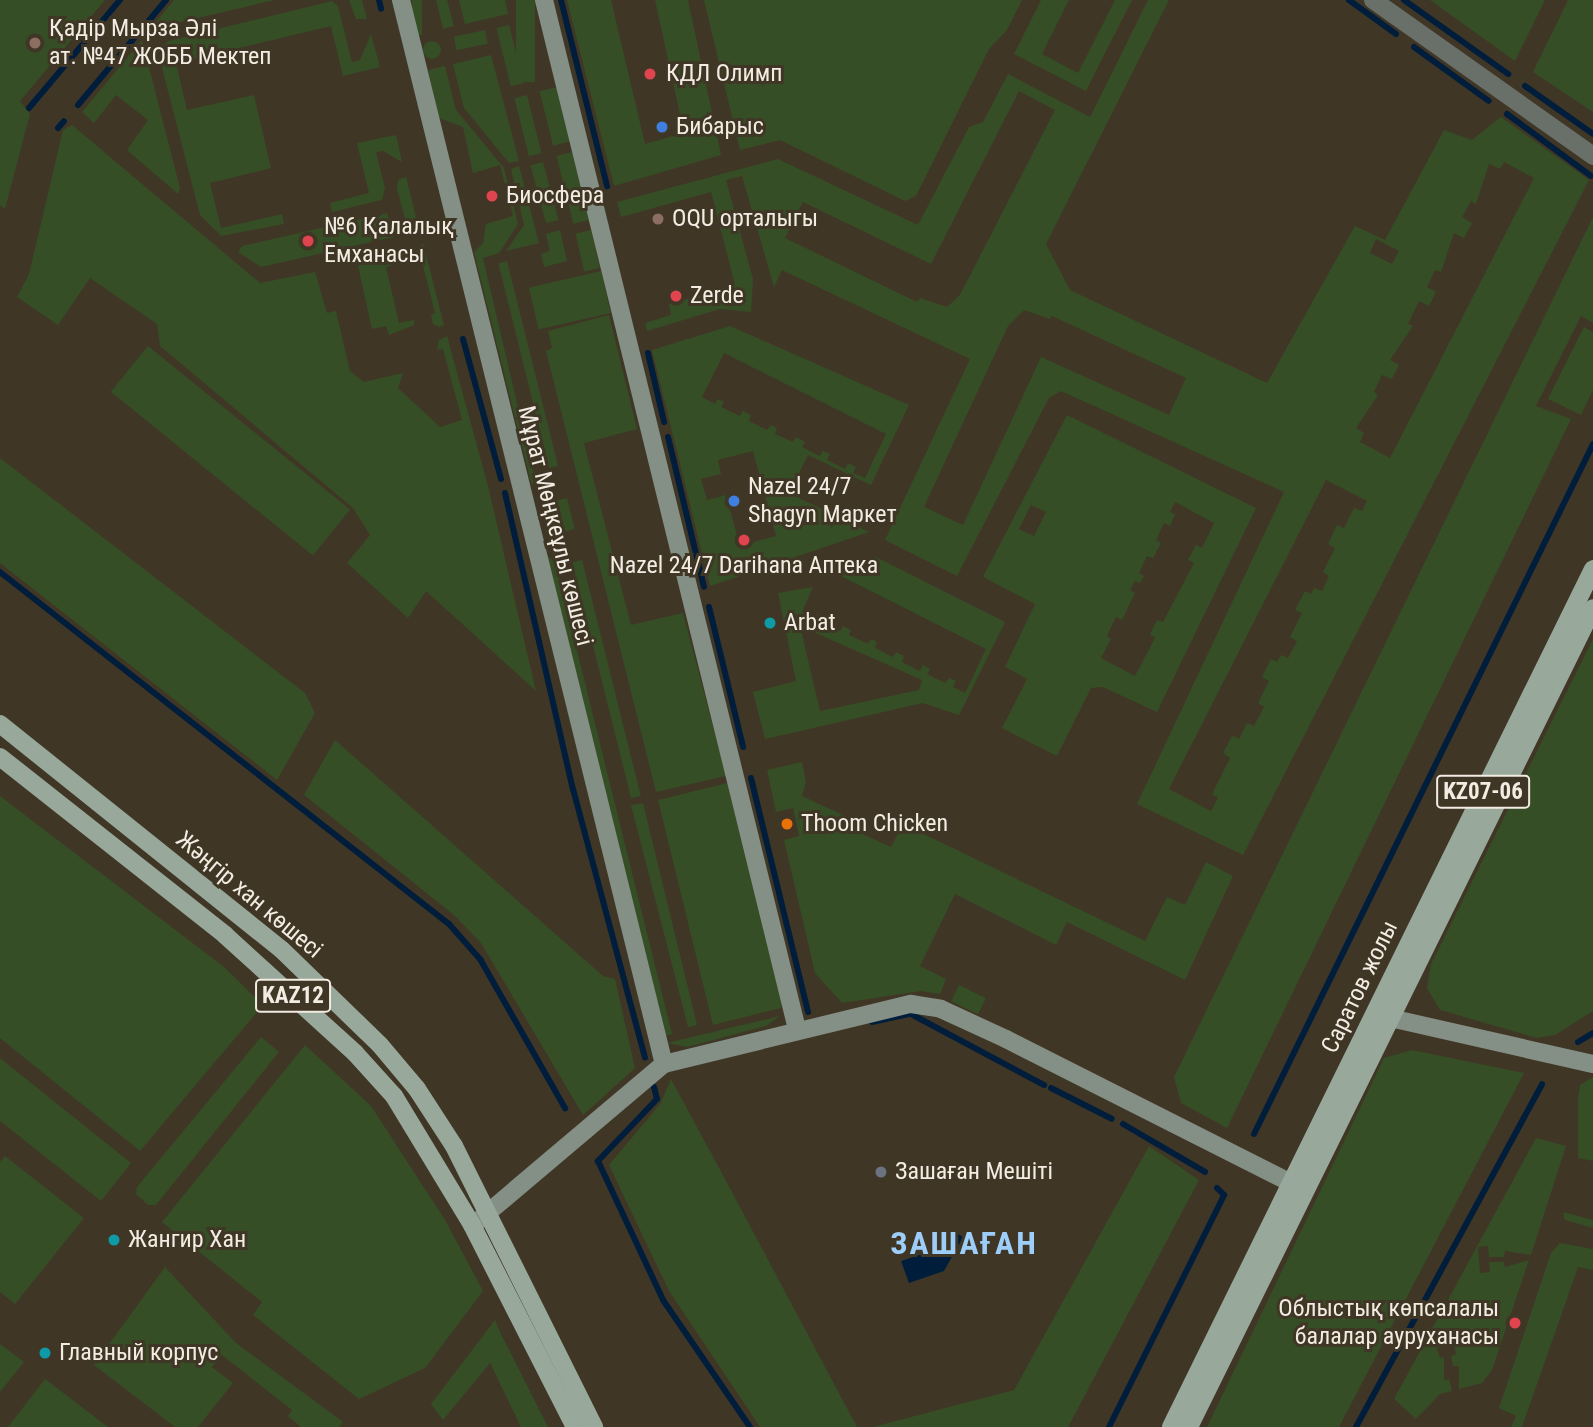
<!DOCTYPE html>
<meta charset="utf-8">
<style>
body{margin:0}
#map{position:relative;width:1593px;height:1427px;overflow:hidden;background:#403626;font-family:"Roboto Condensed",sans-serif}
div>[style]{position:absolute}
[style*='--x']{left:calc(var(--x)*1px);top:calc(var(--y)*1px);width:calc(var(--w)*1px);rotate:calc(var(--a)*1deg)}
.green>*{inset:0;background:#354e25;transform-origin:0 0}
.round{border-radius:50%}
.water>*{inset:0;background:#001e3b}
.stream>*{height:6px;margin:-3px;padding:0 3px;transform-origin:3px;border-radius:3px;background:#001e3b}
.tertiary>*{height:18px;margin:-9px;padding:0 9px;transform-origin:9px;border-radius:9px;background:#69706a}
.secondary>*{height:18px;margin:-9px;padding:0 9px;transform-origin:9px;border-radius:9px;background:#849085}
.primary>*{height:18px;margin:-9px;padding:0 9px;transform-origin:9px;border-radius:9px;background:#98a89a}
.dots>*{width:19px;height:19px;translate:-50% -50%;box-sizing:border-box;border:4px solid #403626;border-radius:50%}
span{translate:-50% -50%;white-space:nowrap;text-align:center;line-height:1.15;-webkit-text-stroke:6px #403626;paint-order:stroke}
.shield-label span{padding:2px 5px;background:#403626;border:2px solid;border-radius:5px;-webkit-text-stroke-width:0}
.shield-label{font-size:23px;color:#f2ece2;font-weight:700}
.poi-label{font-size:24px;color:#f2ece2}
.left{translate:0 -50%;text-align:left}
.right{translate:-100% -50%;text-align:right}
.street-label{font-size:24px;color:#f2ece2}
.district-label{font-size:32px;color:#9ccef9;font-weight:700;letter-spacing:2px}
</style>
<div id="map">
<div class="green">
<div style="clip-path:polygon(0 0,105px 0,20px 101px,30px 114px,5px 209px,0 205px)"></div>
<div style="clip-path:polygon(174px 0,275px 0,150px 29px)"></div>
<div style="clip-path:polygon(349px 0,362px 0,367px 19px,356px 19px)"></div>
<div style="left:412px;top:0;width:10px;height:35px"></div>
<div style="clip-path:polygon(436px 0,447px 0,454px 26px,443px 29px)"></div>
<div style="clip-path:polygon(459px 0,505px 0,508px 14px,465px 24px)"></div>
<div style="left:516px;top:0;width:19px;height:82px"></div>
<div style="clip-path:polygon(567px 0,611px 0,645px 144px,684px 133px,655px 0,688px 0,721px 155px,614px 186px)"></div>
<div style="clip-path:polygon(704px 0,1022px 0,1007px 30px,989px 49px,916px 196px,905px 201px,780px 140px,740px 150px)"></div>
<div style="clip-path:polygon(1041px 0,1069px 0,1042px 54px,1078px 73px,1115px 0,1132px 0,1086px 91px,1014px 54px)"></div>
<div style="clip-path:polygon(evenodd,1148px 0,1169px 0,1046px 244px,1070px 290px,1267px 383px,1355px 226px,1385px 240px,1444px 130px,1472px 140px,1501px 117px,1589px 180px,1243px 855px,1137px 804px,1284px 492px,1061px 391px,1049px 398px,957px 576px,885px 540px,970px 359px,782px 270px,774px 287px,742px 176px,726px 180px,753px 279px,751px 312px,720px 309px,647px 331px,645px 323px,671px 315px,669px 304px,735px 285px,711px 192px,621px 217px,617px 202px,778px 159px,918px 225px,969px 127px,983px 122px,1008px 74px,1090px 117px,1148px 0,1019px 91px,1055px 110px,960px 295px,947px 307px,920px 298px,917px 302px,785px 238px,803px 202px,931px 264px,1019px 91px,1148px 0,1504px 162px,1534px 178px,1390px 458px,1360px 442px,1364px 433px,1356px 428px,1378px 395px,1374px 392px,1382px 375px,1392px 379px,1399px 365px,1390px 360px,1413px 326px,1408px 324px,1419px 301px,1429px 306px,1436px 292px,1427px 287px,1435px 270px,1441px 272px,1454px 233px,1464px 238px,1472px 223px,1462px 217px,1471px 201px,1476px 204px,1489px 164px,1500px 169px,1504px 162px,1148px 0,1376px 239px,1399px 251px,1392px 264px,1370px 253px,1376px 239px,1148px 0,1024px 310px,1050px 319px,1052px 316px,1186px 378px,1169px 415px,1041px 357px,963px 525px,924px 507px,1008px 326px,1024px 310px,1148px 0,1326px 480px,1367px 501px,1362px 511px,1354px 508px,1344px 528px,1337px 525px,1328px 544px,1335px 548px,1323px 572px,1329px 576px,1322px 591px,1314px 588px,1311px 594px,1305px 591px,1295px 610px,1302px 613px,1290px 637px,1297px 641px,1288px 658px,1281px 655px,1277px 662px,1271px 659px,1262px 677px,1269px 681px,1258px 703px,1264px 707px,1254px 726px,1247px 723px,1239px 739px,1232px 736px,1223px 753px,1230px 758px,1212px 794px,1218px 798px,1211px 811px,1169px 789px,1326px 480px)"></div>
<div style="clip-path:polygon(1430px 0,1545px 0,1515px 61px)"></div>
<div style="clip-path:polygon(1568px 0,1593px 0,1593px 112px,1533px 72px)"></div>
<div style="clip-path:polygon(332px 1px,338px 6px,352px 62px,360px 60px,371px 34px,380px 67px,343px 76px,331px 26px,176px 63px,187px 110px,254px 95px,271px 168px,210px 183px,221px 228px,282px 214px,284px 224px,221px 236px,200px 215px,160px 60px,161px 47px,168px 41px)"></div>
<div style="left:509px;top:25px;width:60px;height:13px;rotate:76deg"></div>
<div style="left:485px;top:30px;width:14px;height:32px;rotate:78deg"></div>
<div style="clip-path:polygon(142px 40px,180px 188px,178px 194px,127px 150px,148px 120px,116px 95px,94px 123px,82px 112px)"></div>
<div class="round" style="left:423px;top:41px;width:18px;height:18px"></div>
<div style="clip-path:polygon(491px 55px,519px 161px,509px 163px,464px 108px,453px 64px)"></div>
<div style="clip-path:polygon(445px 66px,456px 110px,504px 168px,518px 224px,499px 253px,483px 258px,535px 480px,532px 486px,474px 252px,483px 243px,486px 224px,513px 216px,500px 165px,473px 173px,463px 127px,439px 118px,428px 70px)"></div>
<div style="left:557px;top:87px;width:56px;height:18px;rotate:76deg"></div>
<div style="left:527px;top:95px;width:60px;height:13px;rotate:76deg"></div>
<div style="clip-path:polygon(72px 125px,260px 283px,315px 272px,327px 313px,336px 311px,350px 371px,364px 382px,403px 373px,398px 388px,440px 427px,462px 420px,443px 349px,437px 350px,439px 340px,447px 336px,488px 486px,536px 691px,426px 591px,408px 618px,347px 563px,370px 535px,353px 508px,160px 346px,157px 324px,90px 278px,58px 325px,17px 297px,29px 274px,63px 130px)"></div>
<div style="clip-path:polygon(396px 135px,402px 162px,383px 151px,376px 152px,385px 188px,382px 200px,332px 212px,330px 203px,369px 193px,357px 143px)"></div>
<div style="left:572px;top:152px;width:70px;height:16px;rotate:76deg"></div>
<div style="left:543px;top:162px;width:60px;height:13px;rotate:75deg"></div>
<div style="clip-path:polygon(519px 166px,539px 243px,506px 251px,524px 225px,511px 169px)"></div>
<div style="clip-path:polygon(406px 177px,420px 233px,408px 230px,397px 189px,398px 180px)"></div>
<div style="clip-path:polygon(387px 213px,394px 237px,261px 267px,238px 252px,242px 246px)"></div>
<div style="clip-path:polygon(1593px 217px,1593px 323px,1581px 316px,1536px 406px,1571px 419px,1227px 1128px,1181px 1103px,1174px 1077px)"></div>
<div style="clip-path:polygon(560px 230px,567px 261px,544px 267px,541px 254px,550px 251px,546px 234px)"></div>
<div style="left:591px;top:230px;width:39px;height:16px;rotate:77deg"></div>
<div style="clip-path:polygon(423px 243px,444px 325px,439px 327px,433px 324px,431px 315px,435px 313px,421px 258px,417px 259px,415px 252px)"></div>
<div style="clip-path:polygon(392px 251px,400px 263px,386px 267px,399px 323px,414px 320px,414px 325px,389px 335px,386px 326px,372px 329px,358px 266px,365px 258px)"></div>
<div style="left:507px;top:261px;width:211px;height:9px;rotate:76deg"></div>
<div style="left:601px;top:271px;width:43px;height:74px;rotate:77deg"></div>
<div style="clip-path:polygon(609px 315px,637px 429px,584px 443px,631px 625px,683px 613px,726px 776px,656px 792px,546px 351px,552px 348px,548px 331px)"></div>
<div style="clip-path:polygon(evenodd,730px 326px,909px 405px,871px 485px,808px 455px,789px 493px,869px 532px,710px 586px,652px 350px,730px 326px,724px 353px,886px 434px,865px 478px,853px 473px,856px 467px,848px 463px,845px 469px,827px 460px,830px 454px,823px 451px,820px 456px,802px 447px,805px 442px,796px 437px,793px 442px,775px 434px,777px 428px,771px 425px,767px 430px,749px 421px,751px 415px,743px 411px,740px 416px,721px 407px,724px 402px,718px 399px,715px 404px,702px 397px,724px 353px,730px 326px,753px 451px,776px 536px,740px 546px,726px 495px,707px 500px,701px 479px,721px 474px,718px 460px,753px 451px)"></div>
<div style="clip-path:polygon(1584px 327px,1593px 332px,1593px 390px,1581px 415px,1548px 399px)"></div>
<div style="left:148px;top:346px;width:260px;height:59px;rotate:39deg"></div>
<div style="clip-path:polygon(evenodd,1067px 415px,1256px 508px,1157px 712px,1103px 687px,1091px 688px,1057px 756px,1002px 728px,1027px 679px,1005px 667px,1035px 604px,983px 577px,1067px 415px,1175px 502px,1214px 523px,1202px 548px,1196px 545px,1188px 560px,1194px 563px,1163px 622px,1157px 620px,1150px 634px,1155px 638px,1135px 676px,1101px 658px,1111px 639px,1107px 636px,1116px 617px,1122px 620px,1135px 593px,1130px 590px,1135px 581px,1140px 583px,1144px 576px,1139px 573px,1147px 556px,1153px 558px,1161px 543px,1156px 540px,1164px 523px,1170px 526px,1175px 514px,1170px 512px,1175px 502px,1067px 415px,1031px 505px,1046px 512px,1034px 536px,1019px 529px,1031px 505px)"></div>
<div style="clip-path:polygon(0 458px,305px 693px,315px 713px,277px 780px,0 563px)"></div>
<div style="left:567px;top:498px;width:32px;height:10px;rotate:76deg"></div>
<div style="clip-path:polygon(547px 556px,555px 562px,672px 1034px,665px 1036px)"></div>
<div style="clip-path:polygon(evenodd,876px 557px,1005px 622px,959px 715px,923px 703px,765px 739px,753px 692px,796px 681px,778px 593px,813px 587px,802px 612px,815px 619px,818px 614px,824px 616px,821px 622px,840px 631px,843px 626px,851px 630px,849px 635px,868px 644px,871px 639px,877px 642px,875px 648px,893px 657px,896px 652px,904px 656px,902px 662px,920px 671px,923px 665px,930px 669px,927px 674px,945px 683px,949px 678px,956px 681px,953px 687px,965px 693px,986px 649px,823px 567px,849px 558px,876px 557px,800px 626px,922px 680px,919px 690px,820px 711px,800px 626px)"></div>
<div style="left:582px;top:560px;width:243px;height:10px;rotate:76deg"></div>
<div style="clip-path:polygon(1593px 639px,1593px 1011px,1555px 1035px,1537px 1038px,1440px 1010px,1427px 988px,1431px 964px)"></div>
<div style="clip-path:polygon(335px 740px,603px 976px,615px 979px,635px 1068px,583px 1115px,481px 943px,454px 915px,304px 795px)"></div>
<div style="clip-path:polygon(802px 762px,806px 782px,802px 796px,847px 817px,849px 828px,891px 847px,903px 824px,1145px 941px,1167px 897px,1185px 905px,1206px 862px,1233px 876px,1185px 980px,1067px 922px,1056px 945px,955px 894px,920px 966px,946px 979px,940px 994px,921px 991px,842px 1003px,815px 973px,784px 840px,799px 836px,793px 808px,776px 812px,767px 770px)"></div>
<div style="clip-path:polygon(727px 783px,782px 1002px,781px 1008px,713px 1025px,658px 800px)"></div>
<div style="clip-path:polygon(0 796px,224px 967px,263px 1005px,140px 1151px,0 1038px)"></div>
<div style="clip-path:polygon(643px 803px,697px 1025px,688px 1027px,631px 805px)"></div>
<div style="left:959px;top:985px;width:30px;height:18px;rotate:26deg"></div>
<div style="clip-path:polygon(780px 1016px,766px 1026px,687px 1047px,667px 1043px)"></div>
<div style="clip-path:polygon(261px 1037px,279px 1052px,156px 1205px,148px 1205px,136px 1194px,137px 1187px)"></div>
<div style="clip-path:polygon(305px 1045px,371px 1106px,445px 1220px,483px 1291px,425px 1368px,359px 1399px,253px 1315px,262px 1302px,162px 1222px)"></div>
<div style="clip-path:polygon(1412px 1050px,1524px 1073px,1339px 1427px,1207px 1427px,1384px 1058px)"></div>
<div style="clip-path:polygon(0 1058px,131px 1163px,101px 1201px,0 1121px)"></div>
<div style="clip-path:polygon(1593px 1077px,1593px 1161px,1578px 1158px,1578px 1098px,1580px 1085px)"></div>
<div style="clip-path:polygon(671px 1079px,725px 1179px,857px 1427px,760px 1427px,669px 1291px,609px 1165px,661px 1103px)"></div>
<div style="clip-path:polygon(1536px 1138px,1566px 1146px,1531px 1255px,1505px 1251px,1504px 1257px,1489px 1257px,1488px 1246px,1478px 1247px,1480px 1273px,1490px 1272px,1489px 1262px,1504px 1262px,1505px 1267px,1529px 1260px,1492px 1370px,1482px 1383px,1459px 1389px,1459px 1366px,1453px 1366px,1451px 1356px,1456px 1354px,1454px 1344px,1437px 1348px,1440px 1358px,1444px 1357px,1444px 1380px,1449px 1379px,1452px 1391px,1440px 1394px,1416px 1419px,1394px 1399px)"></div>
<div style="clip-path:polygon(1149px 1146px,1199px 1180px,1068px 1427px,873px 1427px,1014px 1390px)"></div>
<div style="clip-path:polygon(5px 1156px,84px 1218px,15px 1304px,0 1292px,0 1162px)"></div>
<div style="clip-path:polygon(1563px 1212px,1593px 1220px,1593px 1228px,1565px 1220px)"></div>
<div style="clip-path:polygon(1560px 1243px,1593px 1249px,1593px 1270px,1578px 1267px,1522px 1427px,1511px 1427px,1516px 1416px,1499px 1408px,1551px 1253px)"></div>
<div style="clip-path:polygon(165px 1267px,236px 1343px,343px 1422px,339px 1427px,301px 1427px,288px 1416px,292px 1410px,222px 1355px,212px 1367px,233px 1383px,198px 1427px,175px 1427px,94px 1365px)"></div>
<div style="clip-path:polygon(495px 1320px,501px 1334px,548px 1427px,521px 1427px,490px 1363px,443px 1420px,431px 1404px)"></div>
<div style="clip-path:polygon(0 1344px,24px 1362px,0 1392px)"></div>
<div style="clip-path:polygon(45px 1379px,108px 1427px,8px 1427px)"></div>
</div>
<div class="water">
<div style="clip-path:polygon(949px 1229px,963px 1237px,944px 1271px,909px 1283px,901px 1261px,938px 1249px)"></div>
</div>
<div class="stream">
<div style="--x:379;--y:0;--w:9;--a:77"></div>
<div style="--x:561;--y:0;--w:192;--a:76.1"></div>
<div style="--x:1349;--y:0;--w:58;--a:35.9"></div>
<div style="--x:1404;--y:0;--w:128;--a:35.4"></div>
<div style="--x:1414;--y:47;--w:92;--a:35.8"></div>
<div style="--x:1525;--y:86;--w:83;--a:35.2"></div>
<div style="--x:78;--y:105;--w:137;--a:-50"></div>
<div style="--x:29;--y:108;--w:141;--a:-49.9"></div>
<div style="--x:1507;--y:114;--w:104;--a:36.4"></div>
<div style="--x:58;--y:128;--w:9;--a:-49"></div>
<div style="--x:463;--y:339;--w:145;--a:74.8"></div>
<div style="--x:648;--y:353;--w:71;--a:76.9"></div>
<div style="--x:668;--y:437;--w:154;--a:76.5"></div>
<div style="--x:505;--y:493;--w:304;--a:77.1"></div>
<div style="--x:573;--y:789;--w:278;--a:75"></div>
<div style="--x:0;--y:572;--w:571;--a:38.1"></div>
<div style="--x:449;--y:924;--w:47;--a:48.5"></div>
<div style="--x:480;--y:959;--w:172;--a:60.3"></div>
<div style="--x:709;--y:607;--w:144;--a:76.3"></div>
<div style="--x:751;--y:778;--w:241;--a:76.3"></div>
<div style="--x:872;--y:1022;--w:40;--a:-12"></div>
<div style="--x:911;--y:1014;--w:151;--a:28.1"></div>
<div style="--x:1578;--y:1042;--w:17;--a:-31"></div>
<div style="--x:654;--y:1087;--w:12;--a:76"></div>
<div style="--x:657;--y:1099;--w:86;--a:133.6"></div>
<div style="--x:598;--y:1161;--w:153;--a:64.9"></div>
<div style="--x:663;--y:1300;--w:154;--a:55.6"></div>
<div style="--x:1051;--y:1088;--w:68;--a:26.9"></div>
<div style="--x:1123;--y:1124;--w:95;--a:30.3"></div>
<div style="--x:1254;--y:1134;--w:769;--a:-63.83"></div>
<div style="--x:1109;--y:1427;--w:259;--a:-63.6"></div>
<div style="--x:1224;--y:1195;--w:10;--a:-135"></div>
<div style="--x:1356;--y:1427;--w:390;--a:-61.5"></div>
</div>
<div class="tertiary">
<div style="--x:1373;--y:0;--w:270;--a:35.3"></div>
</div>
<div class="secondary">
<div style="--x:401;--y:0;--w:1096;--a:76.12"></div>
<div style="--x:544;--y:0;--w:1060;--a:76.19"></div>
<div style="--x:1377;--y:1015;--w:221;--a:12.8"></div>
<div style="--x:478;--y:1221;--w:243;--a:-40.2"></div>
<div style="--x:664;--y:1064;--w:254;--a:-13.7"></div>
<div style="--x:911;--y:1004;--w:30;--a:9"></div>
<div style="--x:941;--y:1009;--w:72;--a:24.8"></div>
<div style="--x:1006;--y:1039;--w:319;--a:26.8"></div>
</div>
<div class="primary">
<div style="--x:0;--y:724;--w:361;--a:38.7"></div>
<div style="--x:282;--y:950;--w:136;--a:44.1"></div>
<div style="--x:380;--y:1045;--w:57;--a:49.9"></div>
<div style="--x:417;--y:1089;--w:68;--a:57"></div>
<div style="--x:454;--y:1146;--w:314;--a:63.5"></div>
<div style="--x:0;--y:757;--w:287;--a:38.3"></div>
<div style="--x:225;--y:935;--w:176;--a:42.2"></div>
<div style="--x:355;--y:1053;--w:58;--a:47.8"></div>
<div style="--x:394;--y:1096;--w:151;--a:58.8"></div>
<div style="--x:472;--y:1225;--w:227;--a:63"></div>
<div style="--x:1171;--y:1427;--w:956;--a:-63.81"></div>
<div style="--x:1189;--y:1427;--w:913;--a:-63.74"></div>
</div>
<div class="dots">
<div style="left:35px;top:43px;background:#8d6e63"></div>
<div style="left:650px;top:74px;background:#e0444e"></div>
<div style="left:662px;top:127px;background:#3f7fe0"></div>
<div style="left:492px;top:196px;background:#e0444e"></div>
<div style="left:658px;top:219px;background:#8d6e63"></div>
<div style="left:308px;top:241px;background:#e0444e"></div>
<div style="left:676px;top:296px;background:#e0444e"></div>
<div style="left:734px;top:501px;background:#3f7fe0"></div>
<div style="left:744px;top:540px;background:#e0444e"></div>
<div style="left:770px;top:623px;background:#0f9aa8"></div>
<div style="left:787px;top:824px;background:#e8710a"></div>
<div style="left:881px;top:1172px;background:#6b7280"></div>
<div style="left:114px;top:1240px;background:#0f9aa8"></div>
<div style="left:1515px;top:1323px;background:#e0444e"></div>
<div style="left:45px;top:1353px;background:#0f9aa8"></div>
</div>
<div class="shield-label">
<span style="left:1483px;top:792px">KZ07-06</span>
<span style="left:293px;top:996px">KAZ12</span>
</div>
<div class="poi-label">
<span class="left" style="left:49px;top:43px">Қадір Мырза Әлі<br>ат. №47 ЖОББ Мектеп</span>
<span class="left" style="left:666px;top:74px">КДЛ Олимп</span>
<span class="left" style="left:676px;top:127px">Бибарыс</span>
<span class="left" style="left:506px;top:196px">Биосфера</span>
<span class="left" style="left:672px;top:219px">OQU орталыгы</span>
<span class="left" style="left:324px;top:241px">№6 Қалалық<br>Емханасы</span>
<span class="left" style="left:690px;top:296px">Zerde</span>
<span class="left" style="left:748px;top:501px">Nazel 24/7<br>Shagyn Маркет</span>
<span style="left:744px;top:566px">Nazel 24/7 Darihana Аптека</span>
<span class="left" style="left:784px;top:623px">Arbat</span>
<span class="left" style="left:801px;top:824px">Thoom Chicken</span>
<span class="left" style="left:895px;top:1172px">Зашаған Мешіті</span>
<span class="left" style="left:128px;top:1240px">Жангир Хан</span>
<span class="right" style="left:1499px;top:1323px">Облыстық көпсалалы<br>балалар ауруханасы</span>
<span class="left" style="left:59px;top:1353px">Главный корпус</span>
</div>
<div class="street-label">
<span style="left:555px;top:526px;rotate:76deg">Мұрат Мөңкеұлы көшесі</span>
<span style="left:249px;top:895px;rotate:40deg">Жәңгір хан көшесі</span>
<span style="left:1360px;top:987px;rotate:-64deg">Саратов жолы</span>
</div>
<div class="district-label">
<span style="left:964px;top:1243px">ЗАШАҒАН</span>
</div>
</div>
